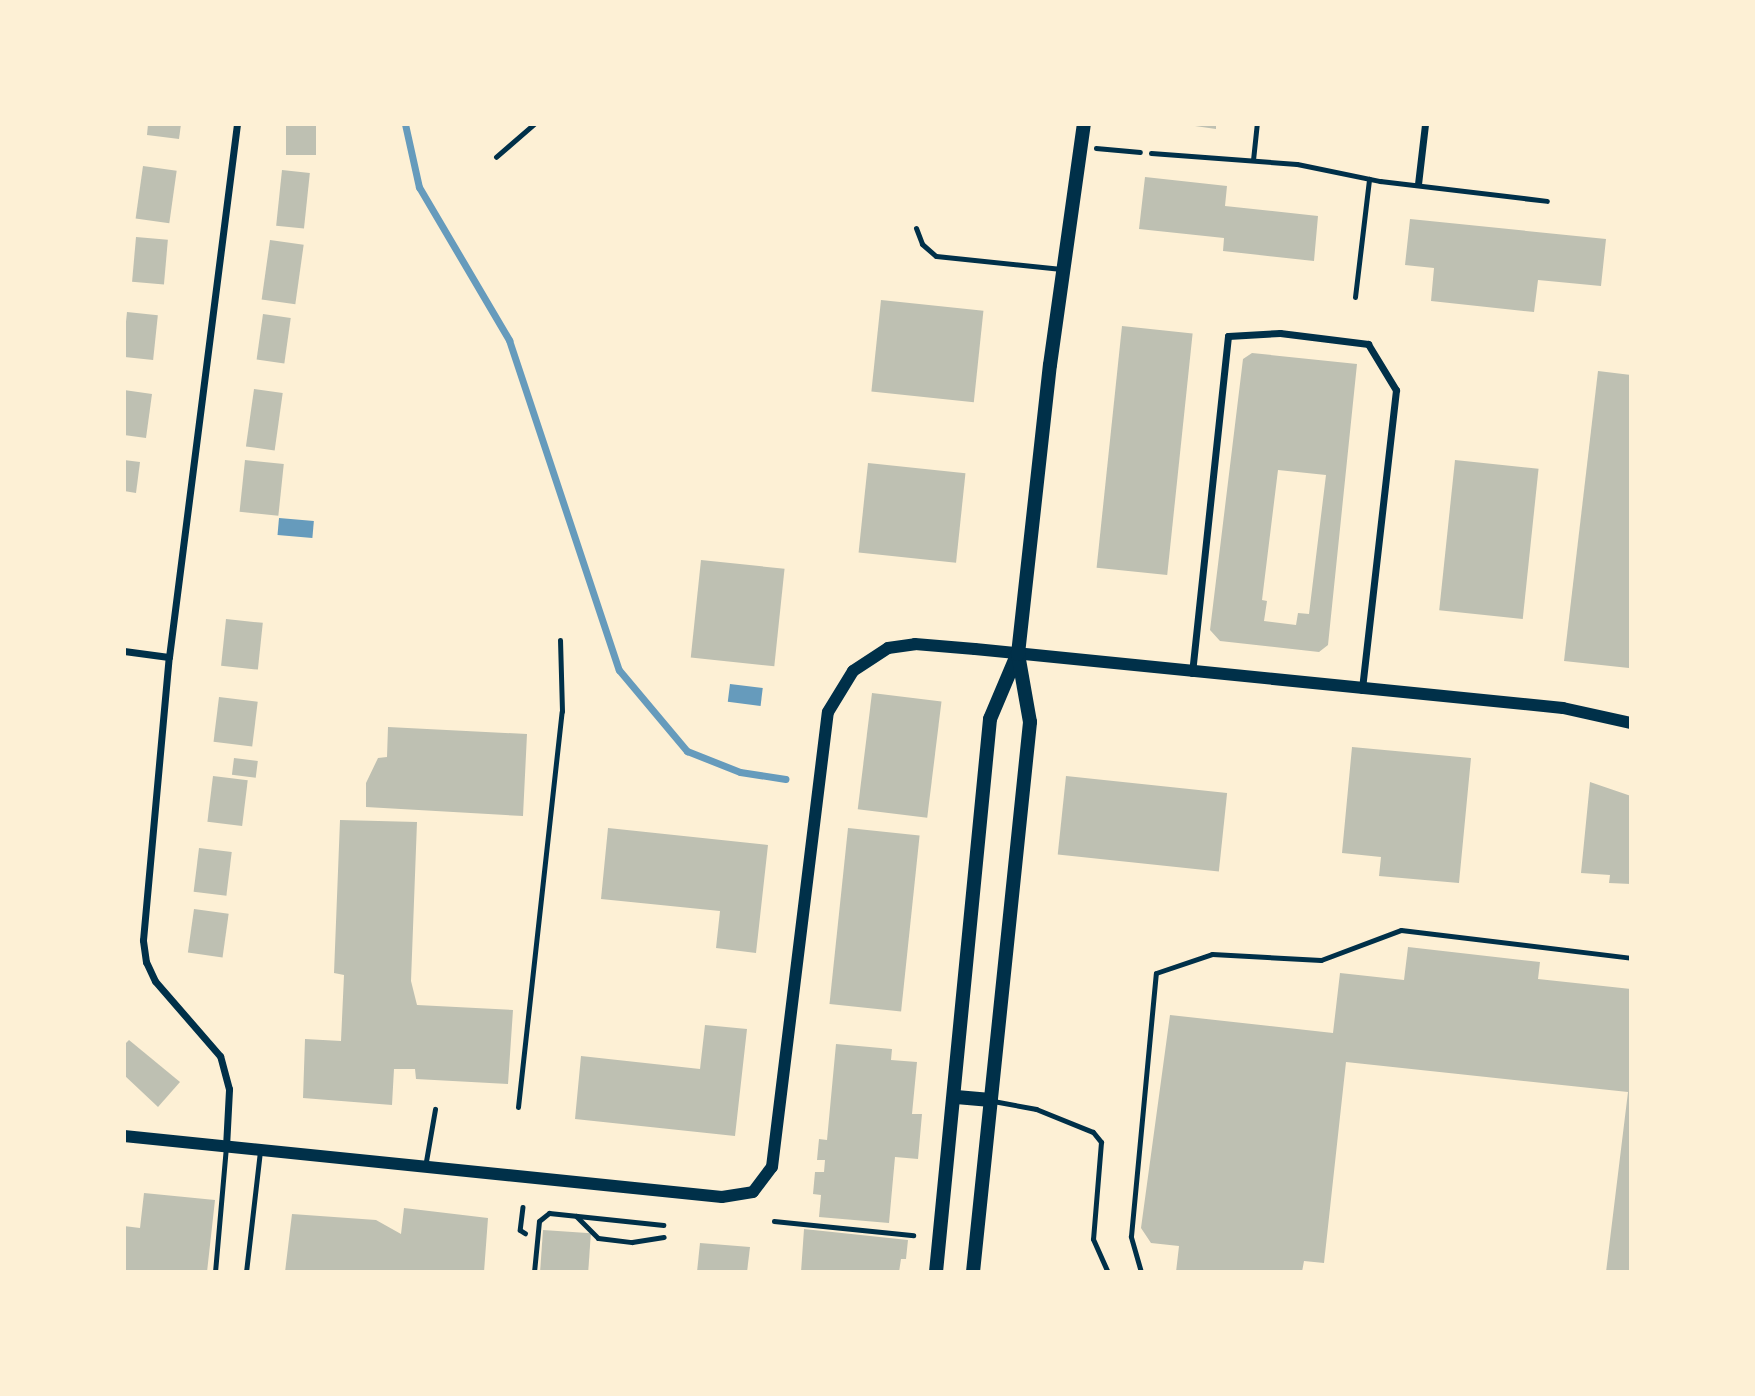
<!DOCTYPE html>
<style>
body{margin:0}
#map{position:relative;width:1755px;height:1396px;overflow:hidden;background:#fdf0d5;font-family:Barlow,sans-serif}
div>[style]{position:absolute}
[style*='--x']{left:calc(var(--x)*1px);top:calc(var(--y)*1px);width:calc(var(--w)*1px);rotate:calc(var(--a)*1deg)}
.water>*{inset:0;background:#669bbc;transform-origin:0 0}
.stream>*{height:7px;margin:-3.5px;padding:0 3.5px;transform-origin:3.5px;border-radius:3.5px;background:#669bbc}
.building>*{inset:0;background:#bec0b2;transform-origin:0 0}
.path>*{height:4.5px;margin:-2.25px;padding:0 2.25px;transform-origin:2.25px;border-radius:2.25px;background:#003049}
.service>*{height:5px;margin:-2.5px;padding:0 2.5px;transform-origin:2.5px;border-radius:2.5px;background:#003049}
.minor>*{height:7px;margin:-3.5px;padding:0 3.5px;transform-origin:3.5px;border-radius:3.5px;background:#003049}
.tertiary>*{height:12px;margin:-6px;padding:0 6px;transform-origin:6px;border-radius:6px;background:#003049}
.secondary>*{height:14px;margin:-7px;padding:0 7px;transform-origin:7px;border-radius:7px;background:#003049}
span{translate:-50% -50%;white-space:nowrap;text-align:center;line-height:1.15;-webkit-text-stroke:7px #fdf0d5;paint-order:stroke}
.frame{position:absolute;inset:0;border:126px solid #fdf0d5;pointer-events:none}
</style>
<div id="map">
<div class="water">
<div style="left:279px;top:518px;width:35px;height:17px;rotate:5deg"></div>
<div style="left:730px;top:684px;width:33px;height:18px;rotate:7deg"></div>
</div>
<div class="stream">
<div style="--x:405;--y:124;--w:65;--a:77.5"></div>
<div style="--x:419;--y:187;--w:178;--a:59.5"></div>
<div style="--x:509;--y:340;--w:348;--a:71.6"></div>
<div style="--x:619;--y:670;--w:106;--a:50"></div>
<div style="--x:687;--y:751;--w:57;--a:21.6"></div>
<div style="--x:740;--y:772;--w:46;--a:8.8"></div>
</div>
<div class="building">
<div style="clip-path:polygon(148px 124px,181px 124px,179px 139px,147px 135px)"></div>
<div style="left:286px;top:124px;width:30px;height:31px"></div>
<div style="clip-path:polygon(1181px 124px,1216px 124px,1216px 129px)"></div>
<div style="left:143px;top:166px;width:34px;height:53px;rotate:8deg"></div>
<div style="left:282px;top:170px;width:28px;height:56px;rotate:6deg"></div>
<div style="clip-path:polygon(1145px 177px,1227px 186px,1225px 206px,1318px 216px,1314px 261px,1223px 251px,1224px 238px,1139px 229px)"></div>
<div style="clip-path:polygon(1410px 219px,1606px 239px,1601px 286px,1538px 280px,1534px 312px,1431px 301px,1434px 268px,1405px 265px)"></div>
<div style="left:136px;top:237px;width:32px;height:45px;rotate:5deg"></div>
<div style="left:270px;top:240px;width:34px;height:60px;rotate:8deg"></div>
<div style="left:881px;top:300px;width:103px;height:92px;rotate:6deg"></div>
<div style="left:127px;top:312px;width:31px;height:45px;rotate:6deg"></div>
<div style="left:263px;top:314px;width:28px;height:46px;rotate:8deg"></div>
<div style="left:1122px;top:326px;width:71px;height:243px;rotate:6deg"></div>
<div style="clip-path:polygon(evenodd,1252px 353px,1357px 364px,1328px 645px,1319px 652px,1220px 641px,1210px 630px,1243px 359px,1252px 353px,1278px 470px,1326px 475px,1309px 614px,1298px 613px,1296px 625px,1264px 621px,1267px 601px,1262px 600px,1278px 470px)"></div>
<div style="clip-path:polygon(1598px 371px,1631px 375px,1629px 668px,1564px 661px)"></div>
<div style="left:254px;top:389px;width:29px;height:58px;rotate:8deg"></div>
<div style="clip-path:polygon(124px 390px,152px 394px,146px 438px,124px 435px)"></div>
<div style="clip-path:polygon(124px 460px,140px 462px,136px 493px,124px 491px)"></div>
<div style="left:245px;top:460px;width:39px;height:52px;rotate:6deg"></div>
<div style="left:1455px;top:460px;width:84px;height:151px;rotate:6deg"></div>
<div style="left:868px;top:463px;width:98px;height:90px;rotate:6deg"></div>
<div style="left:701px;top:560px;width:84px;height:98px;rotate:6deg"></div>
<div style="left:226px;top:619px;width:37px;height:47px;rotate:6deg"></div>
<div style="left:872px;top:693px;width:70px;height:117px;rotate:7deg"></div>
<div style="left:219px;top:697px;width:39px;height:45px;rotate:7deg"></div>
<div style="clip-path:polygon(388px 727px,527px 734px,523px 816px,366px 807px,366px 783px,378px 758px,387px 757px)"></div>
<div style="clip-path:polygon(1352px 747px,1471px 758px,1459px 883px,1379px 876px,1381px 857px,1342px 853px)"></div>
<div style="left:234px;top:758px;width:24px;height:17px;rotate:7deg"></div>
<div style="left:213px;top:776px;width:35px;height:46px;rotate:7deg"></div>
<div style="left:1066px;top:776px;width:162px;height:79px;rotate:6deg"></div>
<div style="clip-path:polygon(1590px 782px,1631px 796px,1631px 884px,1609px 883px,1610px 875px,1581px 873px)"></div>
<div style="clip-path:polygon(340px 820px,417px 822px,411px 981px,417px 1005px,513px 1010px,508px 1084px,416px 1079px,415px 1069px,394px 1069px,392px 1105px,303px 1098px,305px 1039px,341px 1041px,344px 975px,334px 973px)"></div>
<div style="clip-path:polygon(608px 828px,768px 845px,756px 953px,716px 948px,720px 911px,601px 899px)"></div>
<div style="left:848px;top:828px;width:72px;height:177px;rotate:6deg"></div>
<div style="left:199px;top:848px;width:33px;height:44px;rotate:7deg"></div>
<div style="left:194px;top:909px;width:35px;height:44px;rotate:8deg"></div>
<div style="clip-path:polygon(1408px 947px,1540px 962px,1538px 979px,1631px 989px,1631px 1272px,1606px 1272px,1628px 1092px,1346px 1062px,1324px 1263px,1304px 1261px,1302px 1272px,1176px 1272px,1179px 1246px,1151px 1243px,1141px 1228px,1170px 1015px,1333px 1033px,1340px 973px,1404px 980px)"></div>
<div style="clip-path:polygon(705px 1025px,747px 1029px,735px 1136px,575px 1119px,581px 1056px,700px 1069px)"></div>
<div style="clip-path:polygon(129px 1040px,180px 1082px,158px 1107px,124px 1075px,124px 1045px)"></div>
<div style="clip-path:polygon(836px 1044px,892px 1049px,891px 1060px,917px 1062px,912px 1114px,922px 1114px,918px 1159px,895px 1157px,889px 1223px,819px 1217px,821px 1195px,813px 1194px,815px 1172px,824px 1172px,825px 1160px,817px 1160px,819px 1139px,827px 1140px)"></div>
<div style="clip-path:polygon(144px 1193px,215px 1200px,207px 1272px,124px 1272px,124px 1226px,140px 1228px)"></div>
<div style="clip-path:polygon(404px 1208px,488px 1218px,484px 1272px,285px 1272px,292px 1214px,376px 1220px,401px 1234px)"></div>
<div style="clip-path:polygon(804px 1229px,908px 1240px,906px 1259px,901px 1259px,899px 1272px,801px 1272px)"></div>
<div style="left:543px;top:1230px;width:48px;height:42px;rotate:4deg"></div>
<div style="clip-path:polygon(700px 1243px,750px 1247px,747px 1272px,697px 1272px)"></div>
</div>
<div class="path">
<div style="--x:1096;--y:148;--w:44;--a:5.2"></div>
<div style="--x:496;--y:157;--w:50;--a:-41"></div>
<div style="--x:523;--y:1207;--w:23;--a:97"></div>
<div style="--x:520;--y:1230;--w:6;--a:31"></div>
<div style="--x:774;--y:1221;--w:140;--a:5.8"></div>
</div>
<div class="service">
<div style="--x:1151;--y:153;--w:146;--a:4.3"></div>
<div style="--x:1297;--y:164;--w:85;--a:11.6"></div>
<div style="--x:1380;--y:181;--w:168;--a:6.8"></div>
<div style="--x:1253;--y:160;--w:36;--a:-84"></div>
<div style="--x:916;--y:228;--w:17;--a:69"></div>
<div style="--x:922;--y:244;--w:18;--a:41"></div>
<div style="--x:936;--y:256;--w:126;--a:5.9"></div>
<div style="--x:1355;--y:297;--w:119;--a:-83.2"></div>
<div style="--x:993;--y:1101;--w:44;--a:10.5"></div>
<div style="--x:1036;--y:1109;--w:61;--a:22"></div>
<div style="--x:1093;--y:1132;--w:13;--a:51"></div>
<div style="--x:1101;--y:1142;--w:97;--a:94.7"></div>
<div style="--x:1093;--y:1239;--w:36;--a:66"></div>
<div style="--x:518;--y:1107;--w:398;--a:-83.7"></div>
<div style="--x:562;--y:711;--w:71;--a:-91.6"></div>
<div style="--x:425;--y:1167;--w:59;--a:-80.2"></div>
<div style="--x:576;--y:1216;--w:31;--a:45"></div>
<div style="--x:598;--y:1238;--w:34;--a:7"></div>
<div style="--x:632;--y:1242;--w:32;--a:-9"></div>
<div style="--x:215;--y:1272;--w:125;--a:-85"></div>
<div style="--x:246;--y:1272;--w:122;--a:-83.4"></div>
<div style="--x:534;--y:1272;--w:51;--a:-84.4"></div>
<div style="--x:539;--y:1221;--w:13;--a:-39"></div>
<div style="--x:549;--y:1213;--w:115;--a:6"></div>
<div style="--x:1141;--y:1272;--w:37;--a:-106"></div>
<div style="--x:1131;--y:1236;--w:264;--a:-84.6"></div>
<div style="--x:1156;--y:973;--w:59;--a:-18.7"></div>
<div style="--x:1212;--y:954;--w:109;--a:3.2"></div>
<div style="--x:1321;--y:960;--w:85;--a:-20.6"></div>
<div style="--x:1401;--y:930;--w:232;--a:6.9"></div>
</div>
<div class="minor">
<div style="--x:1418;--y:184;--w:60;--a:-83.3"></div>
<div style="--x:124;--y:651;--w:45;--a:7.6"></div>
<div style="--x:1192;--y:673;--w:339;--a:-83.9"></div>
<div style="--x:1228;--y:336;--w:52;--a:-3.3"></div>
<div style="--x:1280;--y:333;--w:89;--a:7.1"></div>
<div style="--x:1368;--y:344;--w:54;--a:58.7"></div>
<div style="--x:1396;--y:390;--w:302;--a:96.5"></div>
<div style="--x:226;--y:1147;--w:58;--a:-87"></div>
<div style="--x:229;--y:1089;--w:34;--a:-105"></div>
<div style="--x:220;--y:1056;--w:99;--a:-130.9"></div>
<div style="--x:155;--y:981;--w:21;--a:-115"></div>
<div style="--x:146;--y:962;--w:22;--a:-98"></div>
<div style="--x:143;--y:940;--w:284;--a:-84.8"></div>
<div style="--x:169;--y:657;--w:537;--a:-82.73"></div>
</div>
<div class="tertiary">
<div style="--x:124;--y:1136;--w:601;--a:5.82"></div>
<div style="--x:722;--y:1197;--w:31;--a:-9"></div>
<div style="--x:753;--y:1192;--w:31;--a:-53"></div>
<div style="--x:772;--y:1167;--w:458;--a:-83"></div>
<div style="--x:828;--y:712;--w:48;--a:-58.6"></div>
<div style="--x:853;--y:671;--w:42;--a:-33.3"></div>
<div style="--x:888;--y:648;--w:27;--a:-8"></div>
<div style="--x:915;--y:644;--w:60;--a:4.8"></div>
<div style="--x:975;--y:649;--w:591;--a:5.73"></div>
<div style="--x:1563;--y:708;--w:70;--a:12.4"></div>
</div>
<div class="secondary">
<div style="--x:956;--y:1097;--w:35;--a:5"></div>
<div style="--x:936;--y:1272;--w:556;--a:-84.42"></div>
<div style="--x:990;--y:719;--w:69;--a:-67.1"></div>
<div style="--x:973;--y:1272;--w:553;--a:-84.08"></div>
<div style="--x:1030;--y:722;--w:69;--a:-100"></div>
<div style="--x:1018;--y:654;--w:291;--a:-83.7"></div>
<div style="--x:1050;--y:365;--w:243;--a:-82"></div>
</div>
<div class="frame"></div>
</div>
